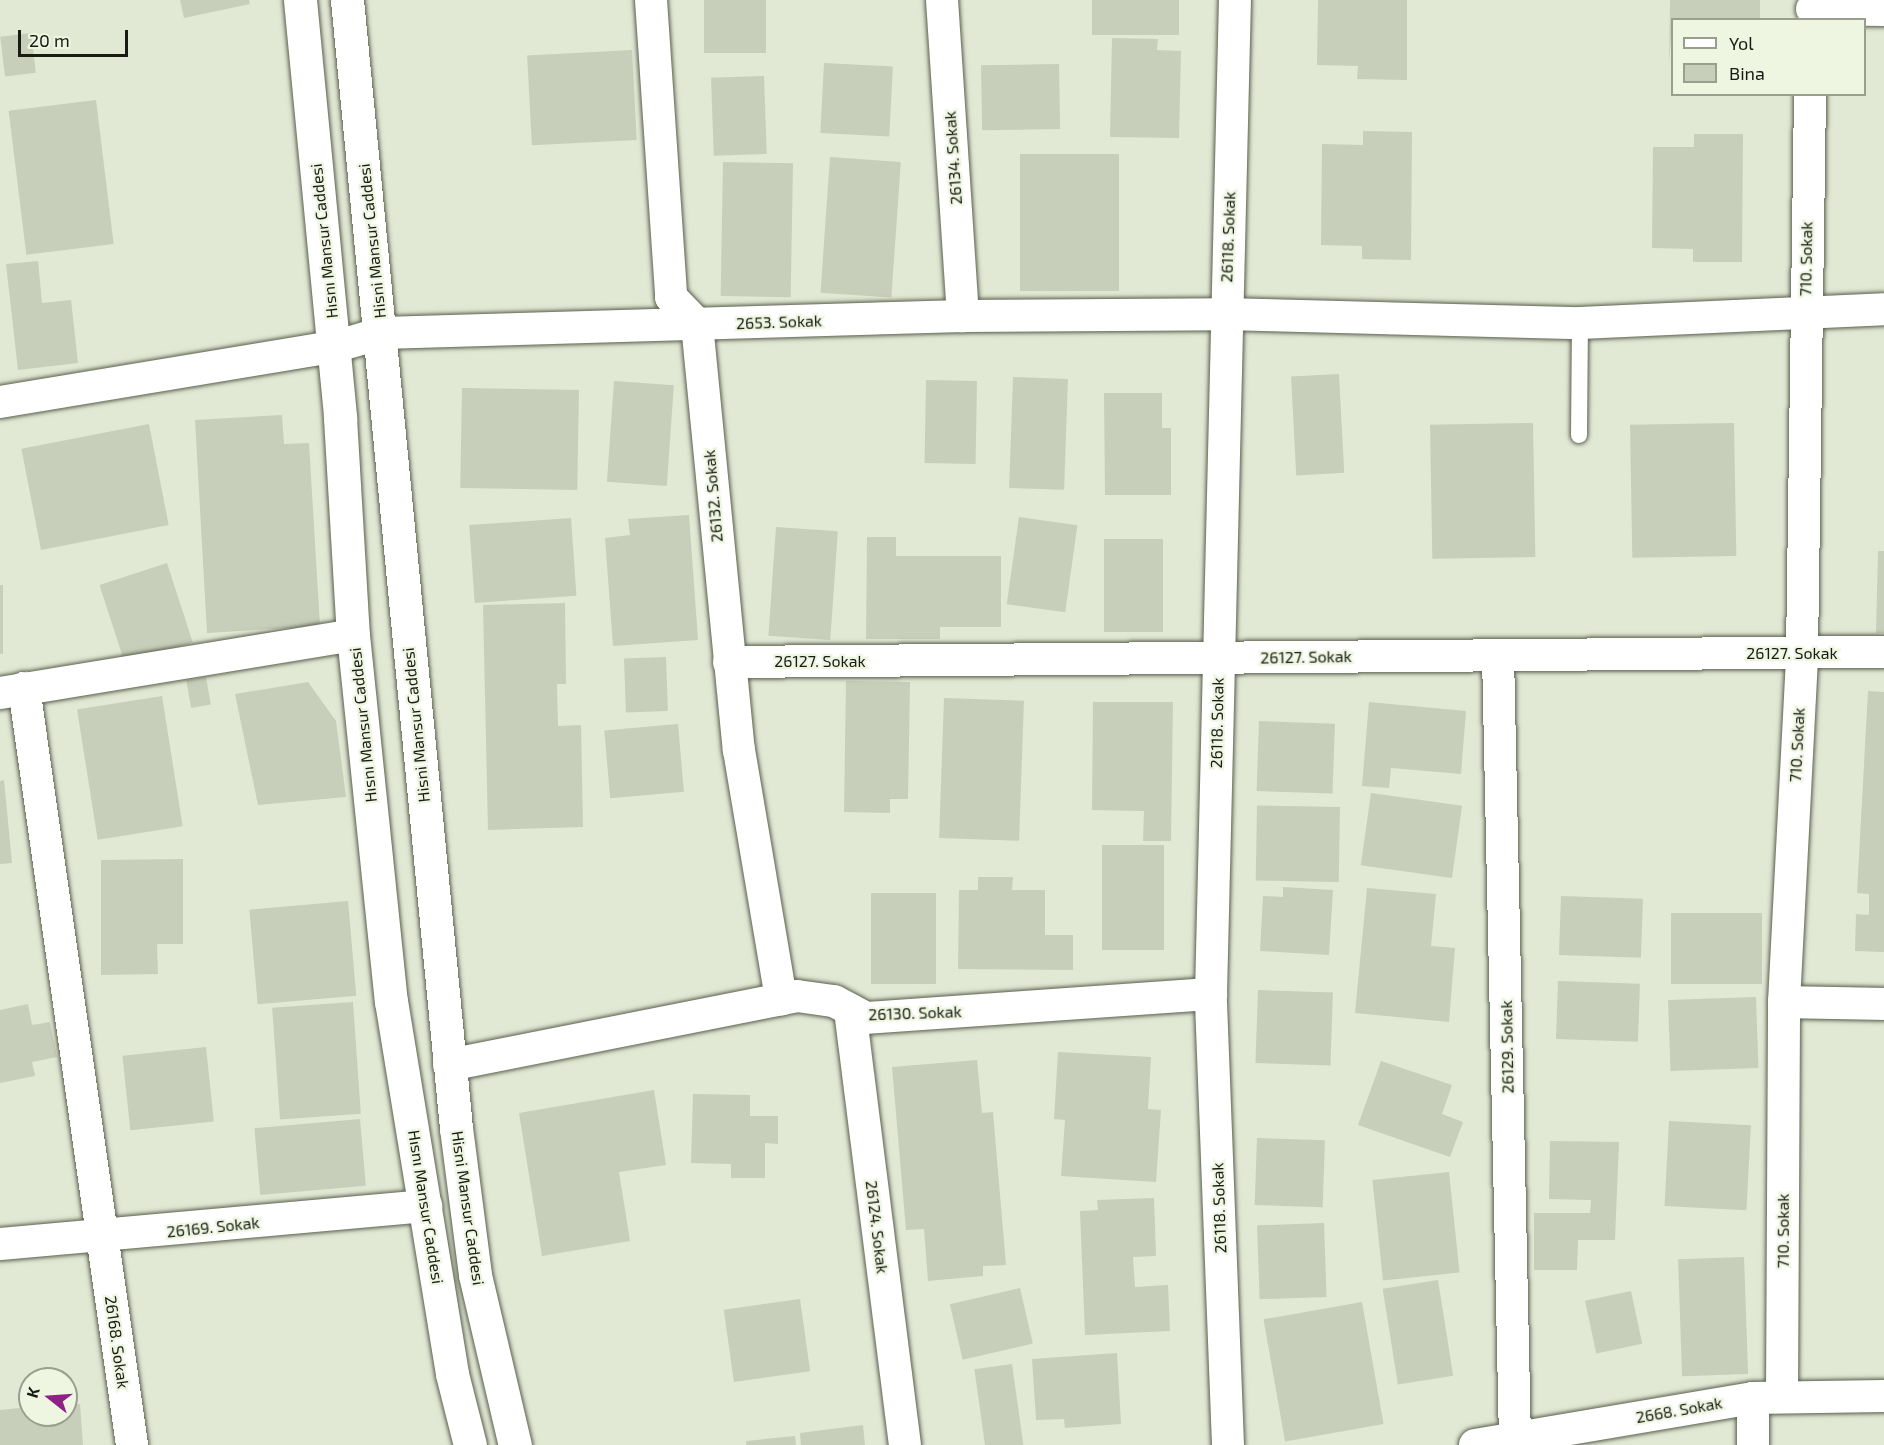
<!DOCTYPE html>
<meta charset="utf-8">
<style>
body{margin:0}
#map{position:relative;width:1884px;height:1445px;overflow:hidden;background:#e1e8d4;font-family:"Exo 2",sans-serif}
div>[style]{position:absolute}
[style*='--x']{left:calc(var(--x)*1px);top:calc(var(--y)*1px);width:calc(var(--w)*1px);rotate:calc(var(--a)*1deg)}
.building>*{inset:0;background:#c7ceba;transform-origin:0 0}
.roads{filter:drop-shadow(0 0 2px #5a604e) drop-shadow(0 0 2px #5a604e)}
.lane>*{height:16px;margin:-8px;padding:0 8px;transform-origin:8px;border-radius:8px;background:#fff}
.street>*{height:32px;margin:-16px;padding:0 16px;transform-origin:16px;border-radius:16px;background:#fff}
.secondary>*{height:33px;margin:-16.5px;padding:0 16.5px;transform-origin:16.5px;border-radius:16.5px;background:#fff}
span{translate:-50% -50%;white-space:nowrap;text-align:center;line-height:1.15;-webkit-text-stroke:4.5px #eef6e1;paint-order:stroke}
.street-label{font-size:16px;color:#191b14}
.legend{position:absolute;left:1671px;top:18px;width:195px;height:78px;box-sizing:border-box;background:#eef6e1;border:2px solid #999e8f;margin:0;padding:8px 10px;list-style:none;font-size:18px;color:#191b14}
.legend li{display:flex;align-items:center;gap:12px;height:30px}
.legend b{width:30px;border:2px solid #999e8f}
.north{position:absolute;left:18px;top:1367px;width:60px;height:60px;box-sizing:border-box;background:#eef6e1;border:2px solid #999e8f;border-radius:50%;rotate:287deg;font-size:16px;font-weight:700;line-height:24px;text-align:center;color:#191b14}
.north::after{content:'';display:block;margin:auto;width:21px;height:27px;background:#902184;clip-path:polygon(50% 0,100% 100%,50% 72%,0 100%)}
.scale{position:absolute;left:18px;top:30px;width:110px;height:27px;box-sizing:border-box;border:3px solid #191b14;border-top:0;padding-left:8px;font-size:18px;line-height:21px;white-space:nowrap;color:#191b14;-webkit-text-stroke:4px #eef6e1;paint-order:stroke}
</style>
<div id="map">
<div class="building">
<div style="clip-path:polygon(180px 0,249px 0,250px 4px,184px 18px)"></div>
<div style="left:704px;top:0;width:62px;height:53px"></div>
<div style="left:1092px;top:0;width:87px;height:35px"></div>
<div style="clip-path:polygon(1318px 0,1407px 0,1407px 80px,1357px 79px,1358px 66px,1317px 65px)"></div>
<div style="clip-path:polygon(1670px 0,1760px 0,1760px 20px,1672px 20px,1669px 65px)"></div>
<div style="left:31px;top:33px;width:40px;height:31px;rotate:83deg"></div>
<div style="clip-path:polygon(1112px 38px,1158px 39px,1157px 50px,1181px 51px,1179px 138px,1110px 137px)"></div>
<div style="left:632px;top:50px;width:90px;height:105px;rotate:87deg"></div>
<div style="left:824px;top:63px;width:69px;height:70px;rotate:3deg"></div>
<div style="left:1059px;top:64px;width:65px;height:78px;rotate:89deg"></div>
<div style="left:764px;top:76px;width:78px;height:53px;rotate:88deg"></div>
<div style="left:96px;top:100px;width:145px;height:88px;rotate:83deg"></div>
<div style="clip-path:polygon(1363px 131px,1412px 132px,1411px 260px,1362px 259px,1362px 246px,1321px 245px,1322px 144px,1363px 145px)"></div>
<div style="clip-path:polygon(1694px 134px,1743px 134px,1742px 262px,1693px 262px,1693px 249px,1652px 248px,1653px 147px,1694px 147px)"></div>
<div style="left:1020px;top:154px;width:99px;height:137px"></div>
<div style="left:830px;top:157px;width:71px;height:136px;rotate:4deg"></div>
<div style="left:723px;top:162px;width:70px;height:134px;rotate:1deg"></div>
<div style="clip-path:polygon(38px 261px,42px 303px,71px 300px,78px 363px,18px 370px,6px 264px)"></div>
<div style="left:1339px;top:374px;width:99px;height:48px;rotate:87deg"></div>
<div style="left:1013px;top:377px;width:55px;height:111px;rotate:2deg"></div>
<div style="left:926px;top:380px;width:51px;height:83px;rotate:1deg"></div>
<div style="left:614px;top:381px;width:60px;height:101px;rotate:4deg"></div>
<div style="left:462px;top:388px;width:117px;height:100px;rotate:1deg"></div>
<div style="clip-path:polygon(1104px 393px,1162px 393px,1162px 428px,1171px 428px,1171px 495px,1105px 495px)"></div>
<div style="clip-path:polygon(282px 415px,284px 444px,309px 443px,320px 626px,207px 633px,195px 420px)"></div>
<div style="left:1533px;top:423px;width:134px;height:103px;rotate:89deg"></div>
<div style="left:1734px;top:423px;width:133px;height:104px;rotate:89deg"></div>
<div style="left:149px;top:424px;width:103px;height:130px;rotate:79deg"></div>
<div style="clip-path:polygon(689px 515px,698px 640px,613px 646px,605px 538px,630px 535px,628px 519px)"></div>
<div style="left:1019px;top:517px;width:59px;height:88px;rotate:8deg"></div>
<div style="left:571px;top:518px;width:78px;height:102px;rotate:86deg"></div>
<div style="left:776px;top:527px;width:62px;height:109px;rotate:4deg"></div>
<div style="clip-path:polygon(867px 537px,896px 537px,896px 556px,1001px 556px,1001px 627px,940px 627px,940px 639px,866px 639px)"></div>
<div style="left:1163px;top:539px;width:93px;height:59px;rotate:90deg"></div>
<div style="clip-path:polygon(1878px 551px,1884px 551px,1884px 633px,1876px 633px)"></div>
<div style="left:167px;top:563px;width:83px;height:71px;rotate:72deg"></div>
<div style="left:0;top:585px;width:3px;height:69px"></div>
<div style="clip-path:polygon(565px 603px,566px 684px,557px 684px,558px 726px,581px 725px,583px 827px,488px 830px,483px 605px)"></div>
<div style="left:666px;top:657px;width:54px;height:42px;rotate:88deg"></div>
<div style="left:206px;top:677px;width:28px;height:20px;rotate:80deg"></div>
<div style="clip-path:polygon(846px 681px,910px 682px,908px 799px,890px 799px,890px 813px,844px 812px)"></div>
<div style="clip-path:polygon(308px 682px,336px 721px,346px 797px,258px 805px,235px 694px)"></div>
<div style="clip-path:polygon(1868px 691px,1884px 692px,1884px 952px,1855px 951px,1856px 914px,1869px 915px,1869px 894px,1857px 893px)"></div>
<div style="left:162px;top:696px;width:132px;height:86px;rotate:81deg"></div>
<div style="left:944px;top:698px;width:80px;height:140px;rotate:2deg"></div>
<div style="clip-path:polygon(1093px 702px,1173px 702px,1171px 841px,1143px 841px,1144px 811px,1092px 810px)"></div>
<div style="clip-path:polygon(1369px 702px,1466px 711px,1461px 774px,1391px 768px,1389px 788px,1362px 786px)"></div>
<div style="left:1259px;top:721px;width:76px;height:70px;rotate:2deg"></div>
<div style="left:678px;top:724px;width:68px;height:74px;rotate:85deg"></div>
<div style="clip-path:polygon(4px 780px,12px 863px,0 864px,0 781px)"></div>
<div style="left:1371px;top:793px;width:92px;height:73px;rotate:8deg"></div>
<div style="left:1340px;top:807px;width:75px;height:83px;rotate:91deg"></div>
<div style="left:1102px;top:845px;width:62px;height:105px"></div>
<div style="clip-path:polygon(183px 859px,183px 944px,157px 944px,158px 974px,101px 975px,101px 860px)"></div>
<div style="clip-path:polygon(978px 877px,1013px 877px,1012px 890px,1045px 890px,1045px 935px,1073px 935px,1073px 970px,958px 969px,959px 890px,978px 890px)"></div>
<div style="clip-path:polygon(1283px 887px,1333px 890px,1329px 955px,1260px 951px,1263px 896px,1283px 897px)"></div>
<div style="clip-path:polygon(1367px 888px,1436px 894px,1431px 946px,1455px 948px,1449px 1022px,1355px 1013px)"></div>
<div style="left:871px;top:893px;width:65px;height:91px"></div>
<div style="left:1561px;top:896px;width:82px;height:59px;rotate:2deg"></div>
<div style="left:348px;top:901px;width:95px;height:99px;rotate:85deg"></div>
<div style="left:1671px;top:913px;width:91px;height:71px"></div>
<div style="left:1558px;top:981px;width:82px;height:58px;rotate:2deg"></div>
<div style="left:1258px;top:990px;width:75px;height:73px;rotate:2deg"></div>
<div style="left:1756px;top:997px;width:71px;height:88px;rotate:88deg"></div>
<div style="left:353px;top:1002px;width:112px;height:81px;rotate:86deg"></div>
<div style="clip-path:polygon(28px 1004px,32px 1025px,50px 1022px,57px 1057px,32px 1062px,35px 1076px,0 1083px,0 1010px)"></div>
<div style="left:206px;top:1047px;width:75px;height:84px;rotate:84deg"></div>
<div style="clip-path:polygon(1058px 1052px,1151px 1057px,1148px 1109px,1161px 1110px,1156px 1182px,1061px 1176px,1065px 1120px,1054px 1119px)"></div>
<div style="clip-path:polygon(977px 1060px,982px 1113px,993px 1112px,1006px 1265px,983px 1266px,983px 1276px,928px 1281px,924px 1229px,906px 1230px,892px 1067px)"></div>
<div style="clip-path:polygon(1381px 1061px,1452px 1085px,1442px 1114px,1463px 1122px,1450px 1157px,1358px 1125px)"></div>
<div style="clip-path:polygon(654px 1090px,666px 1165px,619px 1172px,630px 1241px,542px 1256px,519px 1113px)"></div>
<div style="clip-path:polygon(693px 1094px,750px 1095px,750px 1116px,778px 1116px,778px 1144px,765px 1143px,765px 1178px,731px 1178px,731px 1164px,691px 1163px)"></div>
<div style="left:360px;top:1119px;width:67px;height:106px;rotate:85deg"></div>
<div style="left:1669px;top:1121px;width:82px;height:85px;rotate:3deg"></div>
<div style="left:1257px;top:1138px;width:68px;height:67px;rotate:2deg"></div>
<div style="clip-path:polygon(1550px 1141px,1619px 1142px,1615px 1240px,1578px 1240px,1577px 1270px,1534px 1270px,1534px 1213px,1590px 1213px,1591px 1200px,1549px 1199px)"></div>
<div style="left:1449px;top:1172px;width:101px;height:77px;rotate:84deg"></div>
<div style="clip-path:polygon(1154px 1198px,1156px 1256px,1133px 1257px,1135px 1287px,1168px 1285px,1170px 1331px,1085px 1335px,1080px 1211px,1098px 1210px,1097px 1200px)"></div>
<div style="left:1324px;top:1223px;width:74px;height:67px;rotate:88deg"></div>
<div style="left:1744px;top:1257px;width:117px;height:66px;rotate:88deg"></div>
<div style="left:1438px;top:1280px;width:97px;height:56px;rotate:81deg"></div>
<div style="left:1020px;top:1288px;width:57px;height:72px;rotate:77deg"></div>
<div style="left:1631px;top:1291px;width:54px;height:47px;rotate:78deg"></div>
<div style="left:800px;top:1299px;width:73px;height:77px;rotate:82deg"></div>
<div style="left:1362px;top:1302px;width:124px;height:100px;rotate:80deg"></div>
<div style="clip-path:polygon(1117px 1353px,1121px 1424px,1065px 1428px,1064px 1419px,1036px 1420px,1032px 1359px)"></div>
<div style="left:1012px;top:1364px;width:82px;height:38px;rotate:82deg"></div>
<div style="clip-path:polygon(80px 1404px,83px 1445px,0 1445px,0 1410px,30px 1407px,30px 1415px,66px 1415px,66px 1405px)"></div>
<div style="clip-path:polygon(863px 1425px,865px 1445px,801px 1445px,800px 1433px)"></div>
<div style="clip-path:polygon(795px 1436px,796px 1445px,746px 1445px,746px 1441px)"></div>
</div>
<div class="roads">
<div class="lane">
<div style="--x:1579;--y:435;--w:112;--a:-89.5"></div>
</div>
<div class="street">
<div style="--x:651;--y:0;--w:298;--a:86.1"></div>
<div style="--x:671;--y:297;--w:37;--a:46"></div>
<div style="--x:697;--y:324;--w:428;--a:84.4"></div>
<div style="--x:739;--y:750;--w:253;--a:80.4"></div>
<div style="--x:942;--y:0;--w:317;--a:86.2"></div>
<div style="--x:1812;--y:9;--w:72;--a:0.8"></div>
<div style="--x:0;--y:402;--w:338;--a:-9.4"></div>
<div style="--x:334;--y:347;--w:50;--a:-16.3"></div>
<div style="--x:382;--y:333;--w:581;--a:-1.68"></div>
<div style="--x:963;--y:316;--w:262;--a:-0.4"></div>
<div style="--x:1225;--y:314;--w:355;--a:1.5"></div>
<div style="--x:1580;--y:323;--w:304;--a:-2.6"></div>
<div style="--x:1498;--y:655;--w:784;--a:88.76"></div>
<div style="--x:729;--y:662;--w:1155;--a:-0.5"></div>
<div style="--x:24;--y:688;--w:765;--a:81.88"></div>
<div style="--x:0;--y:693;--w:358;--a:-9.3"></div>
<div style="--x:1784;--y:1002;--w:100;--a:1.1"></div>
<div style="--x:850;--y:1010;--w:438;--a:82.8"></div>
<div style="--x:449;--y:1065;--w:355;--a:-11.2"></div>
<div style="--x:797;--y:996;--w:37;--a:8"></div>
<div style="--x:834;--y:1001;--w:36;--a:28"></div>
<div style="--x:866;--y:1018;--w:346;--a:-4"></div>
<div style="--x:0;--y:1244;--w:428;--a:-5.1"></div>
<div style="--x:1782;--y:1396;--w:394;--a:-89.7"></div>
<div style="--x:1784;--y:1002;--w:349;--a:-87"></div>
<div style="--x:1802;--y:653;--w:559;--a:-89.18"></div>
<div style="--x:1753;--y:1398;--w:47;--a:90"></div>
<div style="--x:1228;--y:1445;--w:451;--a:-92.2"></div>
<div style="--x:1211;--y:994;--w:994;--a:-88.62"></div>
<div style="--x:1475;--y:1445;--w:282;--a:-9.6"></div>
<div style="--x:1753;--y:1398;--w:131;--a:-0.9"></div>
</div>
<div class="secondary">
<div style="--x:300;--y:0;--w:420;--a:84.5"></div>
<div style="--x:340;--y:418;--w:217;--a:86.6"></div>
<div style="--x:353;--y:635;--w:368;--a:84.1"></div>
<div style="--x:391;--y:1001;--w:378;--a:80.7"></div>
<div style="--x:452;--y:1374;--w:73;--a:75.8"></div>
<div style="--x:347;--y:0;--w:1133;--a:84.48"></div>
<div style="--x:456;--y:1128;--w:148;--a:82.6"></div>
<div style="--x:475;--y:1275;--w:175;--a:76.8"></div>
</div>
</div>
<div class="street-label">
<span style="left:953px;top:158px;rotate:-94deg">26134. Sokak</span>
<span style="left:1228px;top:237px;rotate:-88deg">26118. Sokak</span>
<span style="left:324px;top:241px;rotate:-96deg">Hısnı Mansur Caddesi</span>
<span style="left:372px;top:241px;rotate:-96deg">Hisni Mansur Caddesi</span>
<span style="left:1806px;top:259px;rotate:-89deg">710. Sokak</span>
<span style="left:779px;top:322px;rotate:-2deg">2653. Sokak</span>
<span style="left:713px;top:496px;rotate:-95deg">26132. Sokak</span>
<span style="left:1792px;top:653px">26127. Sokak</span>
<span style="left:1306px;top:657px;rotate:-1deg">26127. Sokak</span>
<span style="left:820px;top:661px">26127. Sokak</span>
<span style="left:1217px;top:723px;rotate:-89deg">26118. Sokak</span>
<span style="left:363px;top:725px;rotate:-96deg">Hısnı Mansur Caddesi</span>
<span style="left:416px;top:725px;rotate:-96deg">Hisni Mansur Caddesi</span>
<span style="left:1797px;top:745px;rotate:-87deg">710. Sokak</span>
<span style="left:915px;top:1013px;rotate:-2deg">26130. Sokak</span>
<span style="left:1507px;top:1047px;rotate:-91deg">26129. Sokak</span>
<span style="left:426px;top:1207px;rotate:81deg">Hısnı Mansur Caddesi</span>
<span style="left:468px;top:1208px;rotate:82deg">Hisni Mansur Caddesi</span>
<span style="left:1219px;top:1208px;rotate:-92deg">26118. Sokak</span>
<span style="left:213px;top:1227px;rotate:-6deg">26169. Sokak</span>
<span style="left:877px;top:1227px;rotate:83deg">26124. Sokak</span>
<span style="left:1783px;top:1231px;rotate:-90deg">710. Sokak</span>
<span style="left:117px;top:1342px;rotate:82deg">26168. Sokak</span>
<span style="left:1679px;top:1410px;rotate:-10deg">2668. Sokak</span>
</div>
<ul class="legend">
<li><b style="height:8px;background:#fff"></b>Yol</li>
<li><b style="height:16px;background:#c7ceba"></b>Bina</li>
</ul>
<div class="north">K</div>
<div class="scale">20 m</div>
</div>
